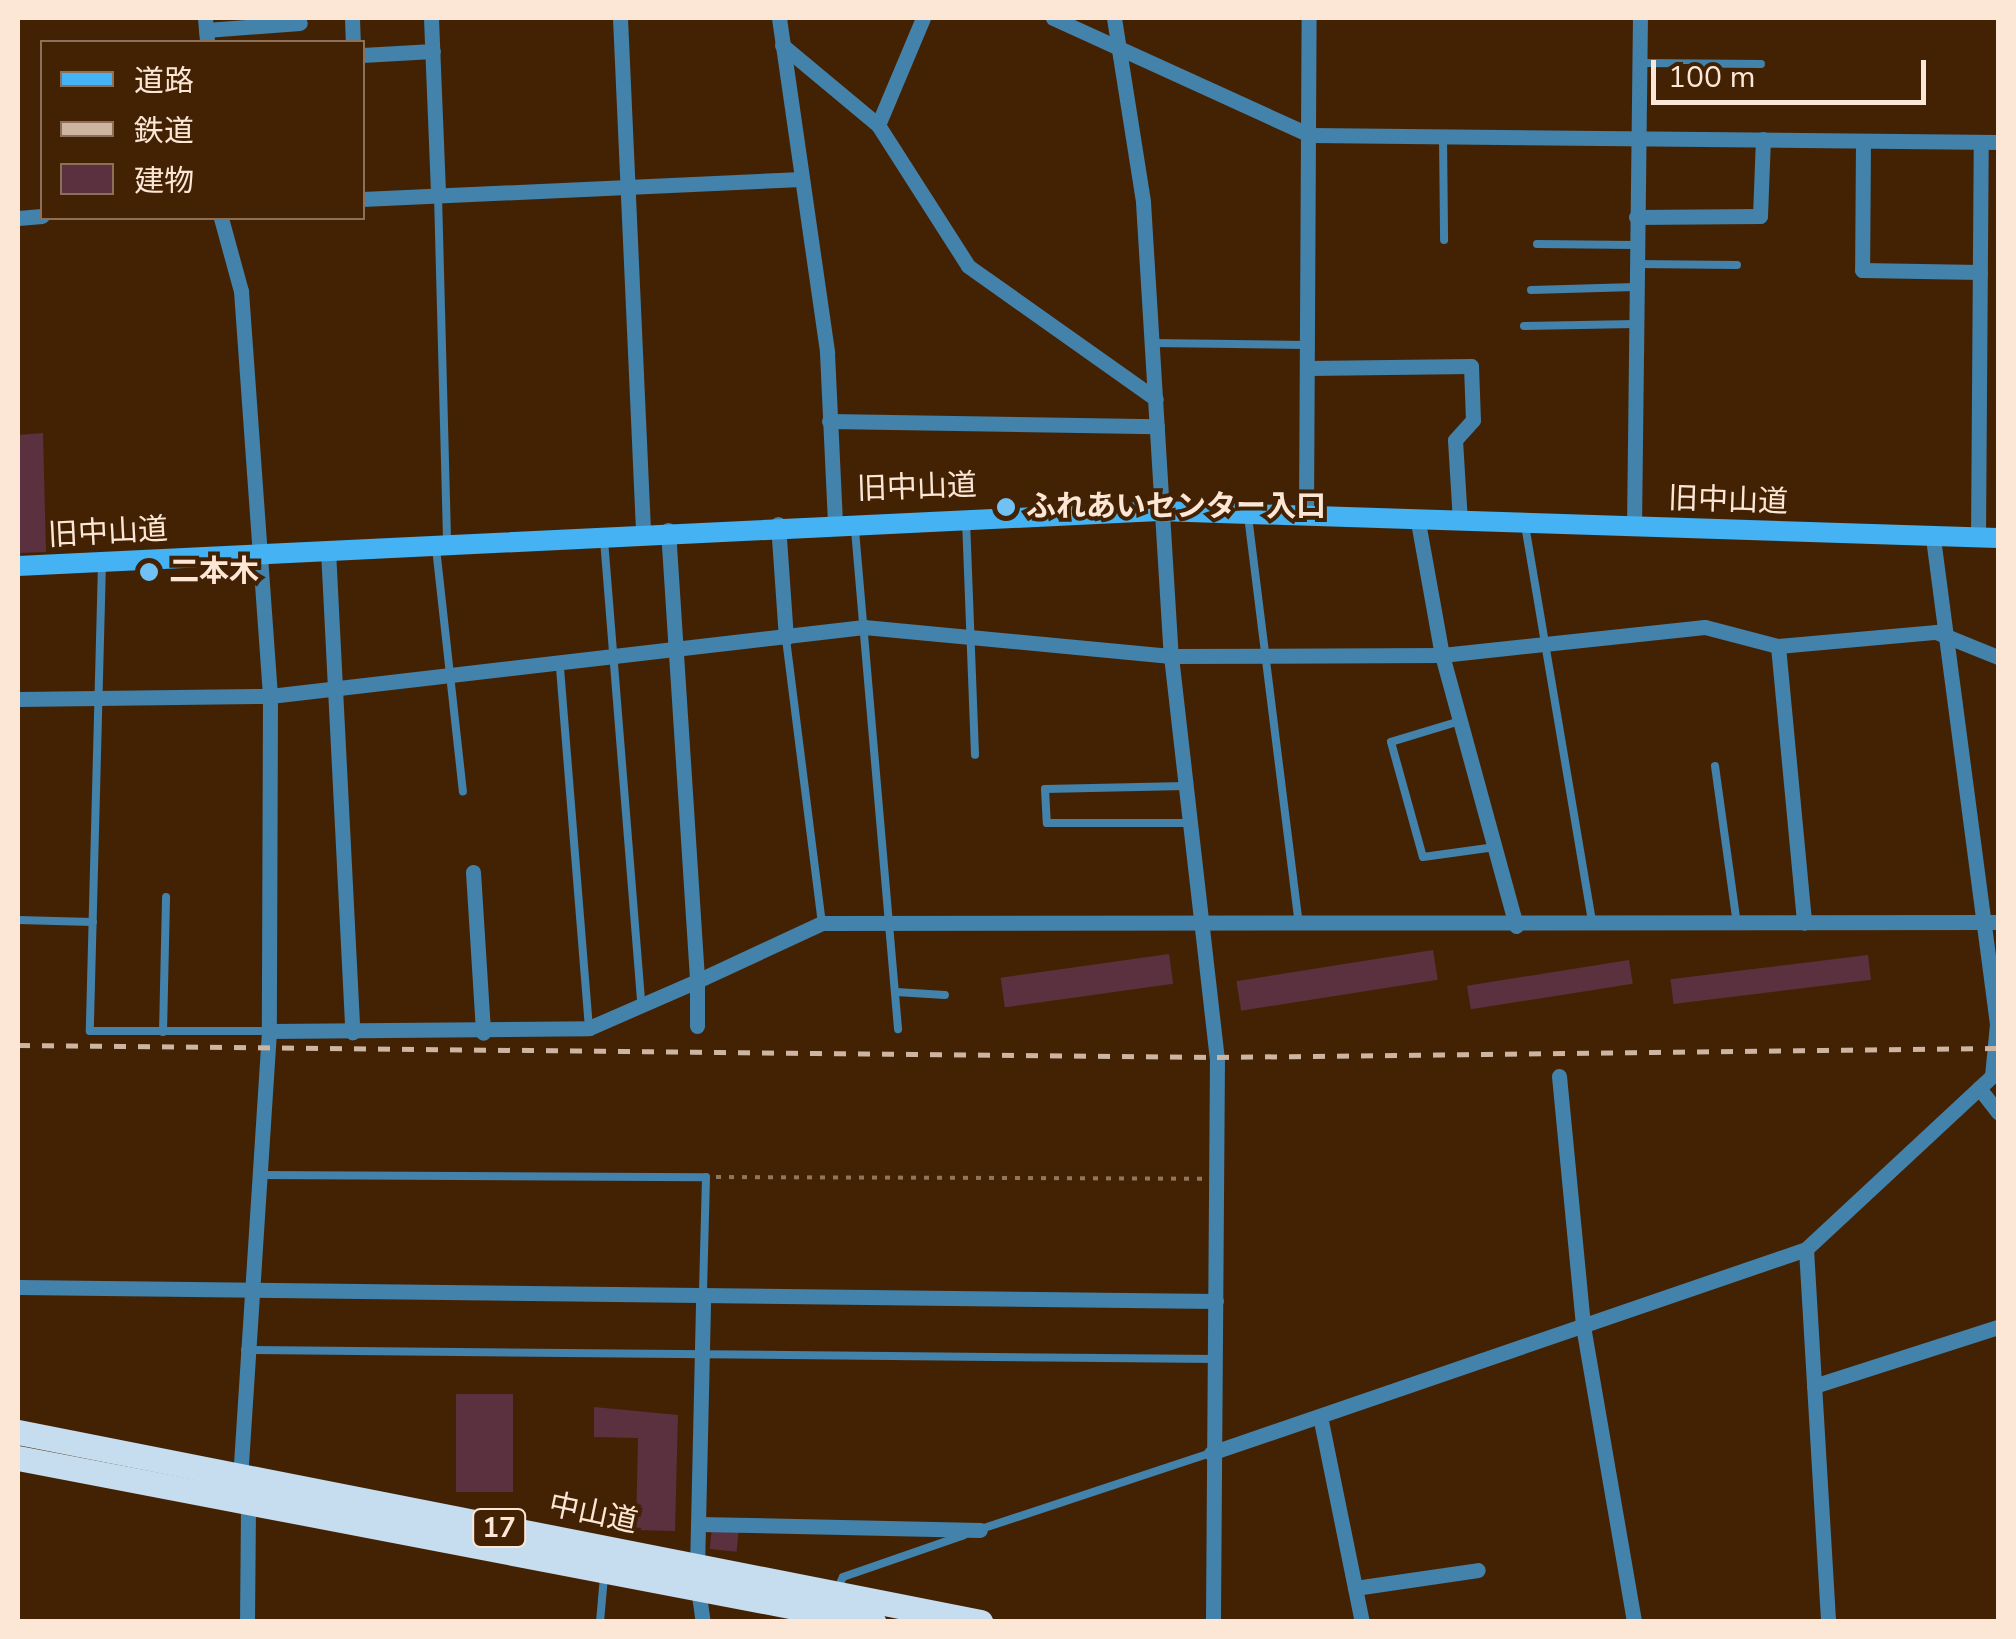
<!DOCTYPE html>
<meta charset="utf-8">
<style>
body{margin:0}
#map{position:relative;width:2016px;height:1639px;overflow:hidden;background:#432204;font-family:"Nunito Sans","Noto Sans JP",sans-serif}
div>[style]{position:absolute}
[style*='--x']{left:calc(var(--x)*1px);top:calc(var(--y)*1px);width:calc(var(--w)*1px);rotate:calc(var(--a)*1deg)}
.building>*{inset:0;background:#5b303f;transform-origin:0 0}
.path>*{height:4px;margin-top:-2px;transform-origin:0;background:repeating-linear-gradient(90deg,#91755d 0 5px,transparent 0 13px)}
.service>*{height:8px;margin:-4px;padding:0 4px;transform-origin:4px;border-radius:4px;background:#4382aa}
.minor>*{height:15px;margin:-7.5px;padding:0 7.5px;transform-origin:7.5px;border-radius:7.5px;background:#4382aa}
.secondary>*{height:20px;margin:-10px;padding:0 10px;transform-origin:10px;border-radius:10px;background:#44b2f3}
.trunk>*{height:25px;margin:-12.5px;padding:0 12.5px;transform-origin:12.5px;border-radius:12.5px;background:#c5ddee}
.rail>*{height:5px;margin-top:-2.5px;transform-origin:0;background:repeating-linear-gradient(90deg,#ceb5a2 0 12px,transparent 0 24px)}
.dots>*{width:28px;height:28px;translate:-50% -50%;box-sizing:border-box;border:5px solid #432204;border-radius:50%}
span{translate:-50% -50%;white-space:nowrap;text-align:center;line-height:1.15;-webkit-text-stroke:8px #432204;paint-order:stroke}
.shield-label span{padding:2px 8px;background:#432204;border:2px solid;border-radius:8px;-webkit-text-stroke-width:0}
.shield-label{font-size:28px;color:#fce6d6;font-weight:700}
.street-label{font-size:30px;color:#fce6d6}
.poi-label{font-size:30px;color:#fce6d6;font-weight:700}
.left{translate:0 -50%;text-align:left}
.frame{position:absolute;inset:0;border:20px solid #fce6d6;pointer-events:none}
.legend{position:absolute;left:40px;top:40px;width:325px;height:180px;box-sizing:border-box;background:#432204;border:2px solid #8d7058;margin:0;padding:12px 18px;list-style:none;font-size:30px;color:#fce6d6}
.legend li{display:flex;align-items:center;gap:20px;height:50px}
.legend b{width:50px;border:2px solid #8d7058}
.scale{position:absolute;left:1651px;top:60px;width:275px;height:45px;box-sizing:border-box;border:5px solid #fce6d6;border-top:0;padding-left:12px;font-size:30px;line-height:35px;white-space:nowrap;color:#fce6d6;-webkit-text-stroke:8px #432204;paint-order:stroke}
</style>
<div id="map">
<div class="building">
<div style="clip-path:polygon(43px 433px,46px 552px,21px 553px,18px 562px,18px 435px)"></div>
<div style="left:1433px;top:950px;width:30px;height:199px;rotate:81deg"></div>
<div style="left:1169px;top:954px;width:30px;height:170px;rotate:82deg"></div>
<div style="left:1868px;top:955px;width:25px;height:199px;rotate:83deg"></div>
<div style="left:1629px;top:960px;width:24px;height:164px;rotate:81deg"></div>
<div style="left:456px;top:1394px;width:57px;height:98px"></div>
<div style="clip-path:polygon(594px 1407px,678px 1415px,675px 1531px,636px 1530px,638px 1438px,594px 1437px)"></div>
<div style="left:712px;top:1527px;width:27px;height:22px;rotate:6deg"></div>
</div>
<div class="path">
<div style="--x:716;--y:1177;--w:486;--a:0.2"></div>
</div>
<div class="service">
<div style="--x:1641;--y:63;--w:120;--a:0.5"></div>
<div style="--x:1443;--y:136;--w:104;--a:89.4"></div>
<div style="--x:438;--y:195;--w:346;--a:88.5"></div>
<div style="--x:1537;--y:244;--w:98;--a:0.6"></div>
<div style="--x:1636;--y:264;--w:101;--a:0.6"></div>
<div style="--x:1531;--y:290;--w:104;--a:-1.7"></div>
<div style="--x:1524;--y:326;--w:111;--a:-1"></div>
<div style="--x:1153;--y:343;--w:155;--a:0.7"></div>
<div style="--x:1248;--y:516;--w:410;--a:82.9"></div>
<div style="--x:966;--y:520;--w:235;--a:87.8"></div>
<div style="--x:1525;--y:525;--w:402;--a:80.4"></div>
<div style="--x:855;--y:530;--w:501;--a:85.07"></div>
<div style="--x:604;--y:540;--w:465;--a:85.4"></div>
<div style="--x:436;--y:548;--w:245;--a:83.7"></div>
<div style="--x:102;--y:563;--w:468;--a:91.5"></div>
<div style="--x:90;--y:1031;--w:178;--a:0"></div>
<div style="--x:786;--y:639;--w:286;--a:82.8"></div>
<div style="--x:560;--y:668;--w:361;--a:85.4"></div>
<div style="--x:1460;--y:721;--w:72;--a:163.1"></div>
<div style="--x:1391;--y:742;--w:119;--a:74.5"></div>
<div style="--x:1423;--y:857;--w:73;--a:-7.9"></div>
<div style="--x:1715;--y:766;--w:160;--a:82.1"></div>
<div style="--x:1185;--y:786;--w:140;--a:178.8"></div>
<div style="--x:1045;--y:789;--w:34;--a:87"></div>
<div style="--x:1047;--y:823;--w:142;--a:0"></div>
<div style="--x:18;--y:920;--w:75;--a:1.5"></div>
<div style="--x:896;--y:992;--w:49;--a:3.5"></div>
<div style="--x:163;--y:1032;--w:135;--a:-88.7"></div>
<div style="--x:257;--y:1175;--w:449;--a:0.3"></div>
<div style="--x:706;--y:1177;--w:118;--a:91.5"></div>
<div style="--x:245;--y:1350;--w:971;--a:0.53"></div>
<div style="--x:978;--y:1530;--w:245;--a:-18.3"></div>
<div style="--x:838;--y:1588;--w:12;--a:-66"></div>
<div style="--x:843;--y:1577;--w:128;--a:-19.1"></div>
<div style="--x:600;--y:1622;--w:46;--a:-85"></div>
</div>
<div class="minor">
<div style="--x:205;--y:18;--w:24;--a:85"></div>
<div style="--x:352;--y:18;--w:24;--a:88"></div>
<div style="--x:431;--y:18;--w:177;--a:87.7"></div>
<div style="--x:620;--y:18;--w:514;--a:87.43"></div>
<div style="--x:779;--y:18;--w:338;--a:81.8"></div>
<div style="--x:827;--y:353;--w:167;--a:87.3"></div>
<div style="--x:1053;--y:18;--w:282;--a:24.5"></div>
<div style="--x:1310;--y:135;--w:688;--a:0.58"></div>
<div style="--x:1114;--y:18;--w:186;--a:81"></div>
<div style="--x:1143;--y:202;--w:455;--a:86.5"></div>
<div style="--x:1171;--y:656;--w:404;--a:83.5"></div>
<div style="--x:1217;--y:1057;--w:565;--a:90.41"></div>
<div style="--x:206;--y:30;--w:94;--a:-4.3"></div>
<div style="--x:782;--y:45;--w:125;--a:39.8"></div>
<div style="--x:878;--y:125;--w:167;--a:57.4"></div>
<div style="--x:968;--y:266;--w:230;--a:35.3"></div>
<div style="--x:362;--y:55;--w:71;--a:-3.2"></div>
<div style="--x:878;--y:125;--w:116;--a:-67.2"></div>
<div style="--x:1863;--y:141;--w:129;--a:90.4"></div>
<div style="--x:1862;--y:270;--w:118;--a:1"></div>
<div style="--x:362;--y:199;--w:434;--a:-2.6"></div>
<div style="--x:1636;--y:217;--w:124;--a:-0.5"></div>
<div style="--x:1760;--y:216;--w:77;--a:-87.8"></div>
<div style="--x:18;--y:218;--w:24;--a:-5"></div>
<div style="--x:221;--y:218;--w:76;--a:74.7"></div>
<div style="--x:241;--y:291;--w:406;--a:85.9"></div>
<div style="--x:270;--y:696;--w:335;--a:90.2"></div>
<div style="--x:269;--y:1031;--w:445;--a:93.7"></div>
<div style="--x:1307;--y:368;--w:164;--a:-0.7"></div>
<div style="--x:1471;--y:366;--w:54;--a:87.9"></div>
<div style="--x:1473;--y:420;--w:27;--a:132"></div>
<div style="--x:1455;--y:440;--w:82;--a:86.5"></div>
<div style="--x:829;--y:421;--w:328;--a:0.9"></div>
<div style="--x:1306;--y:515;--w:497;--a:-89.7"></div>
<div style="--x:1418;--y:522;--w:135;--a:79.8"></div>
<div style="--x:1442;--y:655;--w:281;--a:74.7"></div>
<div style="--x:778;--y:524;--w:114;--a:86"></div>
<div style="--x:1634;--y:528;--w:510;--a:-89.33"></div>
<div style="--x:668;--y:530;--w:452;--a:86.3"></div>
<div style="--x:697;--y:981;--w:138;--a:-24.9"></div>
<div style="--x:822;--y:923;--w:1176;--a:-0.05"></div>
<div style="--x:1978;--y:537;--w:395;--a:-89.6"></div>
<div style="--x:328;--y:550;--w:483;--a:87.1"></div>
<div style="--x:1778;--y:646;--w:278;--a:84.6"></div>
<div style="--x:18;--y:699;--w:252;--a:-0.7"></div>
<div style="--x:270;--y:696;--w:598;--a:-6.63"></div>
<div style="--x:864;--y:627;--w:308;--a:5.4"></div>
<div style="--x:1171;--y:656;--w:271;--a:-0.2"></div>
<div style="--x:1442;--y:655;--w:264;--a:-6.1"></div>
<div style="--x:1705;--y:627;--w:75;--a:14.6"></div>
<div style="--x:1778;--y:646;--w:159;--a:-5.1"></div>
<div style="--x:1936;--y:632;--w:67;--a:22"></div>
<div style="--x:473;--y:872;--w:161;--a:86.4"></div>
<div style="--x:269;--y:1031;--w:320;--a:-0.5"></div>
<div style="--x:589;--y:1028;--w:118;--a:-23.5"></div>
<div style="--x:697;--y:981;--w:45;--a:90"></div>
<div style="--x:1559;--y:1076;--w:251;--a:84.5"></div>
<div style="--x:1583;--y:1326;--w:300;--a:80.2"></div>
<div style="--x:1979;--y:1088;--w:31;--a:52"></div>
<div style="--x:1806;--y:1249;--w:374;--a:86.6"></div>
<div style="--x:18;--y:1287;--w:1198;--a:0.67"></div>
<div style="--x:1814;--y:1386;--w:193;--a:-17.8"></div>
<div style="--x:1320;--y:1416;--w:210;--a:78.5"></div>
<div style="--x:1211;--y:1453;--w:629;--a:-18.92"></div>
<div style="--x:1806;--y:1249;--w:254;--a:-42.9"></div>
<div style="--x:1992;--y:1076;--w:52;--a:-84.5"></div>
<div style="--x:1997;--y:1024;--w:492;--a:-97.5"></div>
<div style="--x:698;--y:1524;--w:282;--a:1.2"></div>
<div style="--x:697;--y:1569;--w:274;--a:-88.7"></div>
<div style="--x:698;--y:1588;--w:34;--a:82"></div>
<div style="--x:1355;--y:1588;--w:124;--a:-8.3"></div>
<div style="--x:247;--y:1622;--w:121;--a:-89.5"></div>
</div>
<div class="secondary">
<div style="--x:18;--y:566;--w:1142;--a:-2.76"></div>
<div style="--x:1159;--y:511;--w:839;--a:1.84"></div>
</div>
<div class="trunk">
<div style="--x:18;--y:1432;--w:981;--a:11.17"></div>
<div style="--x:18;--y:1458;--w:871;--a:10.86"></div>
</div>
<div class="rail">
<div style="--x:18;--y:1045;--w:1199;--a:0.57"></div>
<div style="--x:1217;--y:1057;--w:781;--a:-0.66"></div>
</div>
<div class="dots">
<div style="left:1006px;top:507px;background:#72c1f5"></div>
<div style="left:149px;top:572px;background:#72c1f5"></div>
</div>
<div class="shield-label">
<span style="left:499px;top:1528px">17</span>
</div>
<div class="street-label">
<span style="left:917px;top:488px;rotate:-2deg">旧中山道</span>
<span style="left:1728px;top:501px;rotate:2deg">旧中山道</span>
<span style="left:108px;top:533px;rotate:-3deg">旧中山道</span>
<span style="left:593px;top:1514px;rotate:12deg">中山道</span>
</div>
<div class="poi-label">
<span class="left" style="left:1026px;top:507px">ふれあいセンター入口</span>
<span class="left" style="left:169px;top:572px">二本木</span>
</div>
<div class="frame"></div>
<ul class="legend">
<li><b style="height:12px;background:#44b2f3"></b>道路</li>
<li><b style="height:12px;background:#ceb5a2"></b>鉄道</li>
<li><b style="height:28px;background:#5b303f"></b>建物</li>
</ul>
<div class="scale">100 m</div>
</div>
